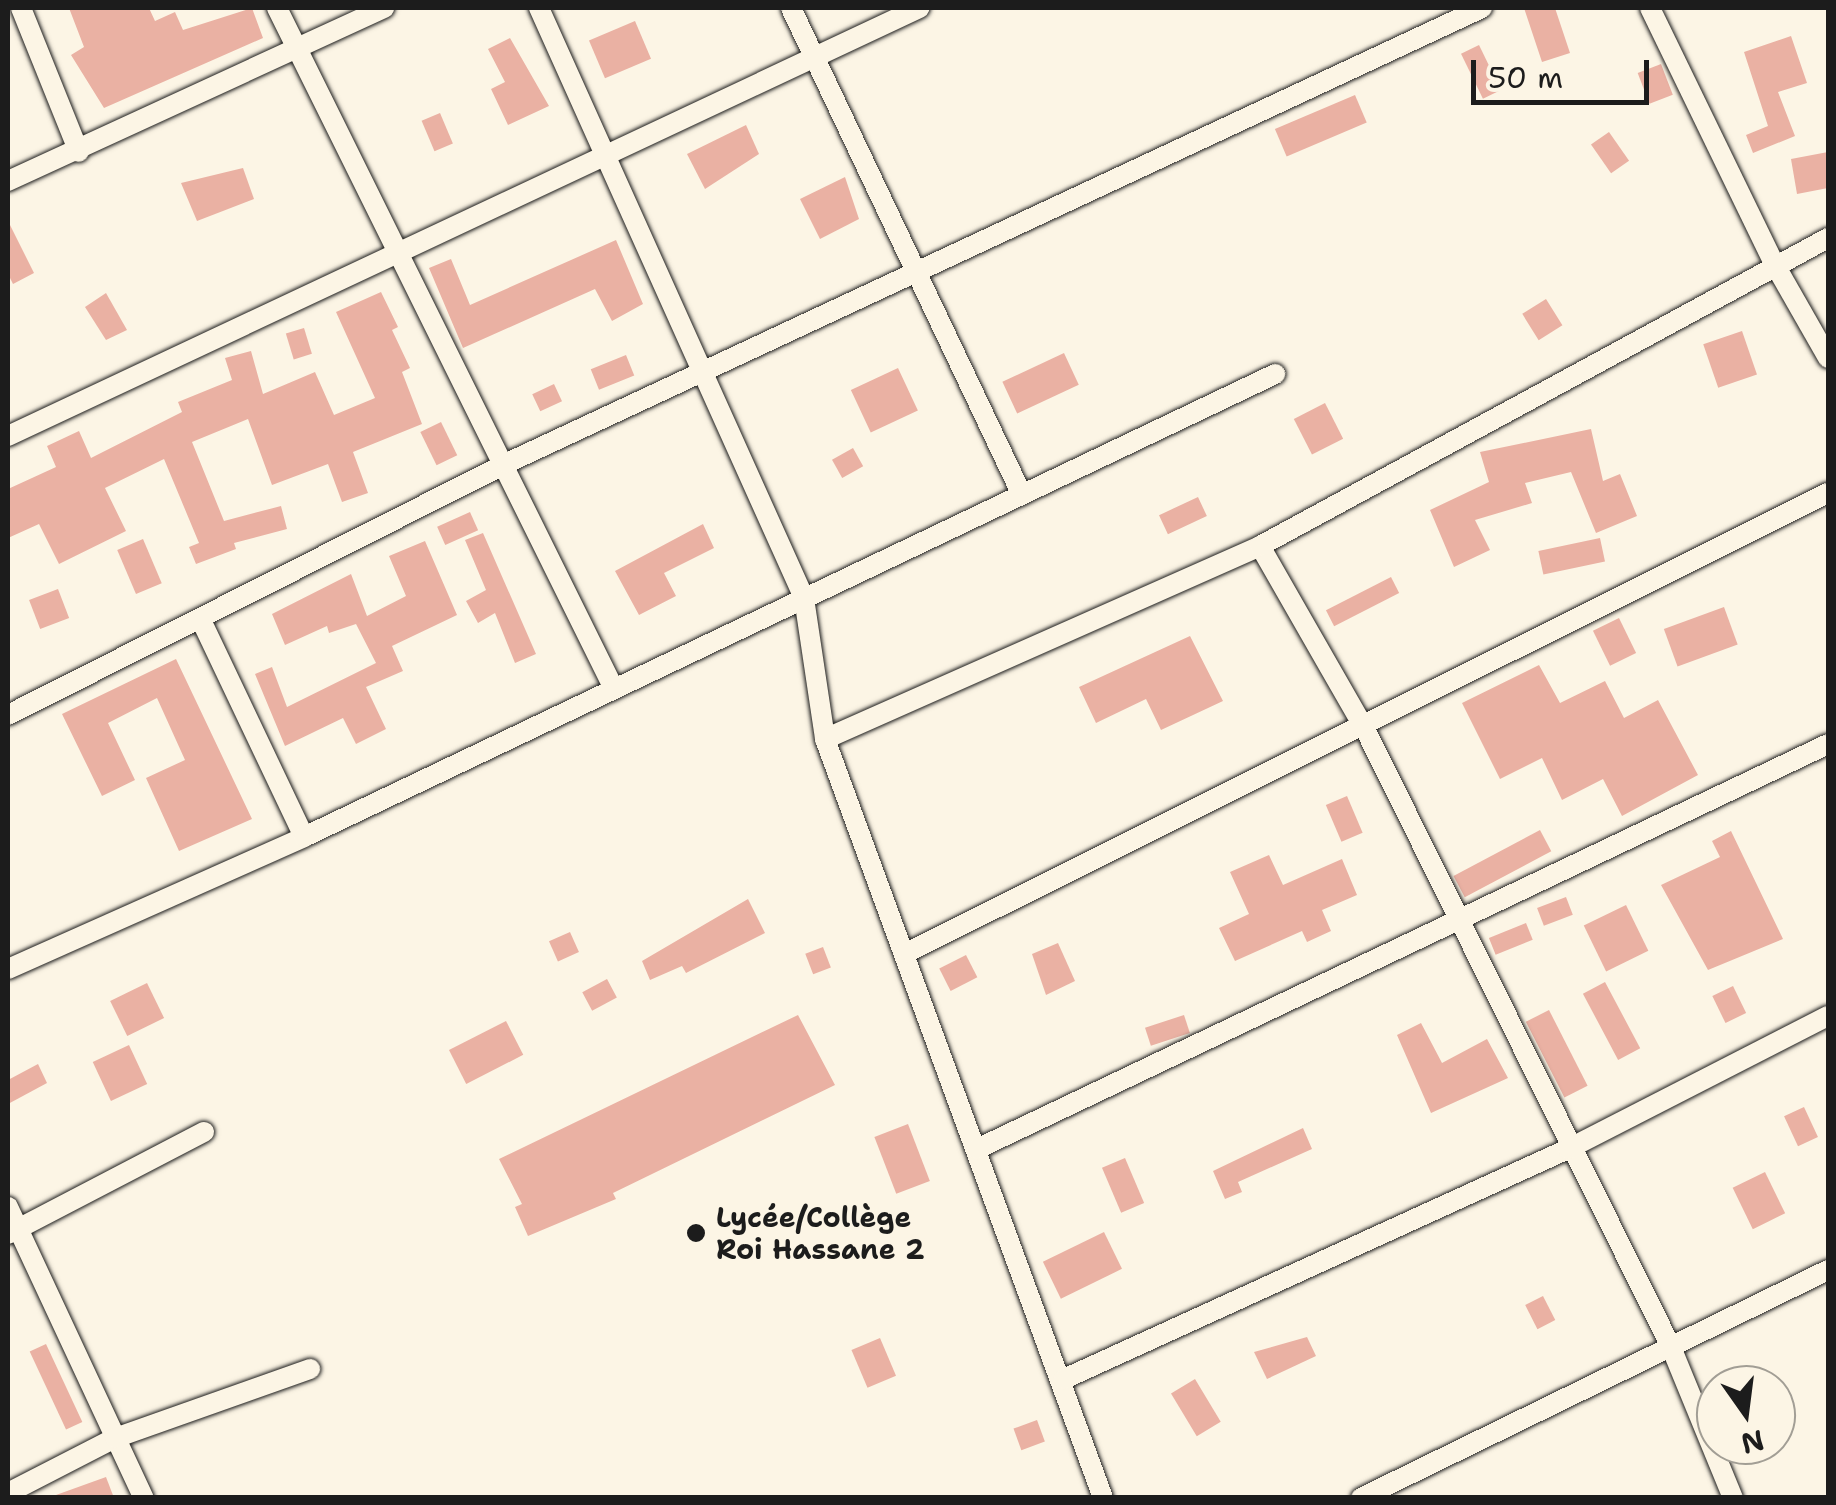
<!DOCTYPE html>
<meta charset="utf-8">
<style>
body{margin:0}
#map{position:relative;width:1836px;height:1505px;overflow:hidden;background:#fcf5e5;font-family:"Shantell Sans",sans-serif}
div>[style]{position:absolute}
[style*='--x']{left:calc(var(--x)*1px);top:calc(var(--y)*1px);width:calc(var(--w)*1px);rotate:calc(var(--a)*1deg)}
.building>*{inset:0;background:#eab1a3;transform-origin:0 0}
.roads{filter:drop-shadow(0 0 2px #1c1c1c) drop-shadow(0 0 2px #1c1c1c)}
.minor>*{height:20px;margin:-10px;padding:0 10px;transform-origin:10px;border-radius:10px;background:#fcf5e5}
.dots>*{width:28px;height:28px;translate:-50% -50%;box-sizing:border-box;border:5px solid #fcf5e5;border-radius:50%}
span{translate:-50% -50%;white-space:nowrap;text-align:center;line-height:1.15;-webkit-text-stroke:10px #fcf5e5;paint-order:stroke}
.poi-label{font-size:28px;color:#1c1c1c;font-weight:700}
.left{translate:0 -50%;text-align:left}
.frame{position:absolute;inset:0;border:10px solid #1c1c1c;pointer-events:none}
.north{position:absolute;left:1696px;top:1365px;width:100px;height:100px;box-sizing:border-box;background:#fcf5e5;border:2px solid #a29e95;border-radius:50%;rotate:166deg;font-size:28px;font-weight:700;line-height:40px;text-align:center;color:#1c1c1c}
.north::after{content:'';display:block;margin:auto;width:35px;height:45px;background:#1c1c1c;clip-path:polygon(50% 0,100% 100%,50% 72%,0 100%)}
.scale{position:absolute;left:1471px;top:60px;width:178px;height:45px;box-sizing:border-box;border:5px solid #1c1c1c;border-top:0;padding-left:12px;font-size:30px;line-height:35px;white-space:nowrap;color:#1c1c1c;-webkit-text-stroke:8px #fcf5e5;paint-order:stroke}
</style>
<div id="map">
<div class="building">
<div style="clip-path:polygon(69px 8px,149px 8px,155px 21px,175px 12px,183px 30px,252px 8px,263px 38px,104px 108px,71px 55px,84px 47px)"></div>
<div style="clip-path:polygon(1524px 8px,1555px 8px,1570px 53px,1542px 62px)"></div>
<div style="left:635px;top:21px;width:41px;height:50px;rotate:67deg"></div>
<div style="clip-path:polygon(1791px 36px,1807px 83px,1778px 92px,1795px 136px,1753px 153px,1746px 135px,1768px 126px,1744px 52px)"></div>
<div style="clip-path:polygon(510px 38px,549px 106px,508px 125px,491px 89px,505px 82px,488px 49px)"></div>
<div style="left:1479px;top:45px;width:50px;height:20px;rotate:64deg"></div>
<div style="left:1661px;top:64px;width:33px;height:25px;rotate:69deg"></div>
<div style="left:1355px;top:95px;width:30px;height:87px;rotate:67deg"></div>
<div style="left:440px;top:113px;width:33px;height:20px;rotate:67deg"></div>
<div style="clip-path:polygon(746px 125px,759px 154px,705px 189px,687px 154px)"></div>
<div style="left:1609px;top:132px;width:35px;height:22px;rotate:55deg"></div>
<div style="clip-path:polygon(1828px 152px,1828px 188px,1797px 194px,1791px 159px)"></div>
<div style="clip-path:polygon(243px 168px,254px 199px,197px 221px,181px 183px)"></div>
<div style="clip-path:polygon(845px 177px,859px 219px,820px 239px,800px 199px)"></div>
<div style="clip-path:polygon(8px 221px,34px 273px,13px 284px,8px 274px)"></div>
<div style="clip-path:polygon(616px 240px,643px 304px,612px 321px,595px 289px,463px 348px,429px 268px,451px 259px,470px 305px)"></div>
<div style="clip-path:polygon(381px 292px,398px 327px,392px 330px,410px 368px,402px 372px,422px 424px,353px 452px,368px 493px,342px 502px,328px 464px,272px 485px,248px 419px,192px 442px,224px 521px,281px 506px,287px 529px,234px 543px,236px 549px,196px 564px,189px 547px,199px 543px,164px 459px,105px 488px,126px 531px,59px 564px,39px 524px,8px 538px,8px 489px,56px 467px,47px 446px,79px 431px,91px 458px,182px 412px,178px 402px,232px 380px,225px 358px,251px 351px,263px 394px,315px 372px,334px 415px,375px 398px,336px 312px)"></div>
<div style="clip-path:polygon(106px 293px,127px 330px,106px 340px,85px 307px)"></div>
<div style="left:1546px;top:299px;width:31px;height:28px;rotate:58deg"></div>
<div style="left:304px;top:328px;width:27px;height:19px;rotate:73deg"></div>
<div style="left:1742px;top:331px;width:46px;height:41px;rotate:71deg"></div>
<div style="left:1064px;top:353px;width:35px;height:68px;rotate:65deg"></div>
<div style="left:626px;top:355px;width:22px;height:38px;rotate:68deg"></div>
<div style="left:898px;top:368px;width:47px;height:52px;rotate:65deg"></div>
<div style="left:554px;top:384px;width:19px;height:24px;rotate:65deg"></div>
<div style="left:1325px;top:403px;width:40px;height:35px;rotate:63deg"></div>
<div style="left:441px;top:422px;width:37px;height:23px;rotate:64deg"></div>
<div style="clip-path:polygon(1591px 429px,1603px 481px,1620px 474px,1637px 516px,1596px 533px,1571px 472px,1525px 483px,1532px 503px,1475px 520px,1490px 550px,1454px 567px,1430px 510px,1489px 482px,1480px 452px)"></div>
<div style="left:853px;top:448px;width:21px;height:24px;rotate:61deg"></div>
<div style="left:1198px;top:497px;width:21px;height:43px;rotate:65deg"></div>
<div style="left:470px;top:512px;width:20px;height:36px;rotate:66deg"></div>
<div style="clip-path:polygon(703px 524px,714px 548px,664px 573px,676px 596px,639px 615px,615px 571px)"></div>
<div style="clip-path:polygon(483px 533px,536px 654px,515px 663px,495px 613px,478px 623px,466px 601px,486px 590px,465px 540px)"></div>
<div style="left:1600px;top:538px;width:24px;height:63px;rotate:78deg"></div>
<div style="left:143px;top:539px;width:48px;height:28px;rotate:67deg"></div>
<div style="clip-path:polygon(425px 541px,457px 615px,392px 646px,403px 671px,366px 687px,386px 729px,356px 744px,343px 718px,285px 746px,255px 674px,272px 667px,287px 707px,376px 663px,356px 624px,329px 633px,327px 626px,285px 645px,272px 614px,351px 574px,367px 616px,406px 596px,389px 556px)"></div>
<div style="left:1391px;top:577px;width:18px;height:73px;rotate:63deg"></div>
<div style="left:58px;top:589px;width:31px;height:31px;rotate:69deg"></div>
<div style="left:1724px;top:607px;width:40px;height:64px;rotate:70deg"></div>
<div style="left:1619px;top:618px;width:39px;height:29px;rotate:64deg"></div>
<div style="clip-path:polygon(1190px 636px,1223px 701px,1161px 730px,1146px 699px,1096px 723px,1079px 687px)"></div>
<div style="clip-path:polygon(176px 659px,252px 819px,179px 851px,146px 778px,185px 760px,157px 698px,108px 723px,135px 780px,102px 796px,62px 714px)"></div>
<div style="clip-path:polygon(1539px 665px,1560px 703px,1605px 681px,1624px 718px,1658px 700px,1698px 775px,1622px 816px,1603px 779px,1562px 800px,1542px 758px,1500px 779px,1462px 703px)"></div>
<div style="left:1347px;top:796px;width:40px;height:23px;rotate:67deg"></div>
<div style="left:1540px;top:830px;width:24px;height:98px;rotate:62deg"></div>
<div style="clip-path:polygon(1731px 831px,1783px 939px,1708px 970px,1661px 885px,1720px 857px,1712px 841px)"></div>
<div style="clip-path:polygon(1269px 855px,1283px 885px,1342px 859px,1357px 895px,1322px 910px,1331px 931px,1307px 942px,1302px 931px,1235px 961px,1219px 928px,1249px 914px,1230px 872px)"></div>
<div style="left:1566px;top:897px;width:19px;height:31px;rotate:69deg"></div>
<div style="clip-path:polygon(748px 899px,765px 933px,686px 973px,682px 966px,650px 980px,642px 961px)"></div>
<div style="left:1626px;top:905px;width:51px;height:47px;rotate:64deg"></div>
<div style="left:1526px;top:923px;width:18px;height:40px;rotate:68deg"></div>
<div style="left:570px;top:932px;width:22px;height:23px;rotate:66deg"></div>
<div style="clip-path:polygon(1058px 943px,1075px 981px,1046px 995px,1032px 954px)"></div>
<div style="left:823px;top:947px;width:22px;height:19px;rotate:69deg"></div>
<div style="left:966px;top:955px;width:25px;height:30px;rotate:63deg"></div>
<div style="left:607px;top:979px;width:21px;height:28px;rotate:62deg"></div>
<div style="left:1605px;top:982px;width:75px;height:25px;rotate:62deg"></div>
<div style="left:147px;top:983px;width:39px;height:41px;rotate:64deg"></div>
<div style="left:1733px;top:986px;width:30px;height:23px;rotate:64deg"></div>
<div style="left:1549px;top:1010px;width:85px;height:26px;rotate:63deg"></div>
<div style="clip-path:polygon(798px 1015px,835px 1085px,613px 1193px,616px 1199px,528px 1236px,515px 1207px,522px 1204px,499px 1159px)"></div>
<div style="left:1184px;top:1015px;width:19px;height:41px;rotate:72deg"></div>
<div style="left:506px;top:1021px;width:38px;height:64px;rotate:63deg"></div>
<div style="clip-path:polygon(1421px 1023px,1442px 1063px,1487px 1039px,1508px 1078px,1431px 1113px,1397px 1035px)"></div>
<div style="left:129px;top:1045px;width:43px;height:40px;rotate:65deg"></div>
<div style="clip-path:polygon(38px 1064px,47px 1083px,8px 1104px,8px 1080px)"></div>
<div style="left:1804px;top:1107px;width:33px;height:22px;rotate:65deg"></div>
<div style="left:908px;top:1124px;width:61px;height:36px;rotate:69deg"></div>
<div style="clip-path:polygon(1303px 1128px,1312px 1149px,1238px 1182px,1242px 1192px,1225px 1199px,1213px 1171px)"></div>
<div style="left:1125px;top:1158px;width:49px;height:25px;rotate:67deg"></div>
<div style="left:1765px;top:1172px;width:46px;height:36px;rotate:64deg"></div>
<div style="left:1104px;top:1232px;width:41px;height:68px;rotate:64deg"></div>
<div style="left:1543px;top:1296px;width:27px;height:20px;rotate:63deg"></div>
<div style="clip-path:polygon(1307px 1337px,1316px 1356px,1267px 1379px,1254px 1352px)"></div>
<div style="left:880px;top:1338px;width:41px;height:31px;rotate:67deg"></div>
<div style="left:46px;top:1344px;width:86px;height:18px;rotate:65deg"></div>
<div style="left:1195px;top:1379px;width:50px;height:28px;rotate:59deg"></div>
<div style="left:1037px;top:1420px;width:23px;height:25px;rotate:70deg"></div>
<div style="clip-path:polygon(106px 1477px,114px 1498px,56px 1498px,56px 1495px)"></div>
</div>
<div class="roads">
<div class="minor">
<div style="--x:21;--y:8;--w:155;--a:68.1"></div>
<div style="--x:277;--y:8;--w:760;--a:63.67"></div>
<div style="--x:539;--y:8;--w:647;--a:65.81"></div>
<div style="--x:804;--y:598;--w:143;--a:81.5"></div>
<div style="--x:825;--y:739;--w:808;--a:69.88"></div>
<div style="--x:791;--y:8;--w:539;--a:64.62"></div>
<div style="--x:1650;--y:8;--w:286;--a:64.1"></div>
<div style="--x:1775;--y:265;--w:107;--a:60.3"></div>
<div style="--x:8;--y:181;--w:414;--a:-24.7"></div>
<div style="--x:8;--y:436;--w:1007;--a:-25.16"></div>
<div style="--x:1260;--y:546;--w:211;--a:60.2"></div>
<div style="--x:1365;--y:729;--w:690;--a:63.66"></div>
<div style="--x:1671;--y:1347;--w:163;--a:67.7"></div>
<div style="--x:201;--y:620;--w:240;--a:64.6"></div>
<div style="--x:8;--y:715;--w:559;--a:-26.79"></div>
<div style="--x:507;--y:463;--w:1076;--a:-25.02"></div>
<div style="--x:825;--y:739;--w:476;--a:-23.9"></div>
<div style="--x:1260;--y:546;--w:646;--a:-28.47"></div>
<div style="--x:908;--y:952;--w:1028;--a:-26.52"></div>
<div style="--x:8;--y:969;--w:324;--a:-24"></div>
<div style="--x:304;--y:837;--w:1076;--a:-25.49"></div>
<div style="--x:977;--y:1149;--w:942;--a:-25.45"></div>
<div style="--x:8;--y:1207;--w:321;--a:65"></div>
<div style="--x:8;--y:1234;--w:221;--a:-27.5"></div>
<div style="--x:1064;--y:1379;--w:554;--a:-24.53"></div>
<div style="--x:1568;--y:1149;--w:292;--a:-27.1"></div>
<div style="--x:8;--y:1493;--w:120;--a:-27.2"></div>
<div style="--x:115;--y:1438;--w:207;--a:-19.5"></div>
<div style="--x:1361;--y:1498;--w:520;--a:-26.02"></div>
</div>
</div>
<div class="dots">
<div style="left:696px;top:1233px;background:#1c1c1c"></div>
</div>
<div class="poi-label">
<span class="left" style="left:716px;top:1233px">Lycée/Collège<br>Roi Hassane 2</span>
</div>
<div class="frame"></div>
<div class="north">N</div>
<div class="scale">50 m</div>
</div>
